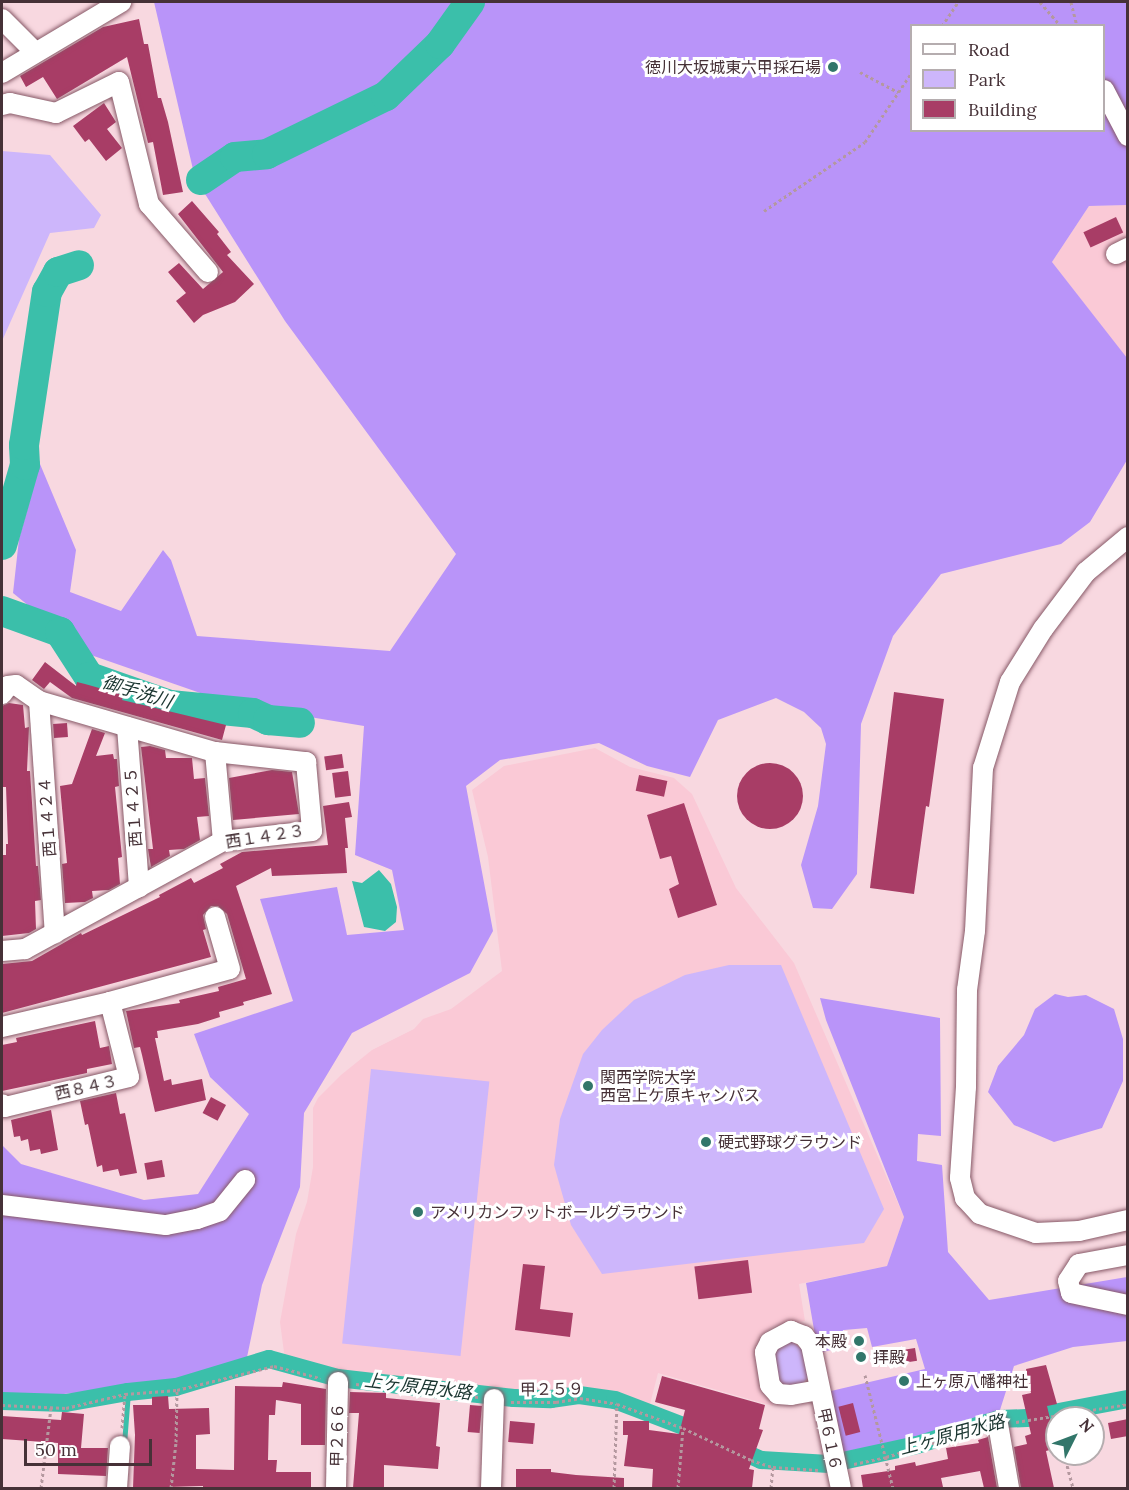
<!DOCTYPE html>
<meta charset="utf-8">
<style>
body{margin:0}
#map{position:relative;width:1129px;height:1490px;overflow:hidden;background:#f8d8e0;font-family:Lora,"Noto Sans JP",serif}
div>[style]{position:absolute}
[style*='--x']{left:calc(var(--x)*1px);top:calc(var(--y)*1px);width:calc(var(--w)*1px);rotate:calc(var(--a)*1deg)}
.built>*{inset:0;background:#fac9d6}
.green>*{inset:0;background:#cdb6fb;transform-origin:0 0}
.forest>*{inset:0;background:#b994f9}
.water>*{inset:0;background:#3bbfaa}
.stream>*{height:5px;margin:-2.5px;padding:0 2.5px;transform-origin:2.5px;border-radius:2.5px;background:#3bbfaa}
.canal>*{height:18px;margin:-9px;padding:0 9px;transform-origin:9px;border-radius:9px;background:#3bbfaa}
.river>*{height:30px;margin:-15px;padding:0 15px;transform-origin:15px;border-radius:15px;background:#3bbfaa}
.building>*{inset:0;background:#a83d66;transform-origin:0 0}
.round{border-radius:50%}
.path>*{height:3px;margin-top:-1.5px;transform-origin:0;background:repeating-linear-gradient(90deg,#b4989f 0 3px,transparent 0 6px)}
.roads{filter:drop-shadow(0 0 2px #875967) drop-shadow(0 0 2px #875967)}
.minor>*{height:20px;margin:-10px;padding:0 10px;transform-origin:10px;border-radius:10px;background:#fff}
.dots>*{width:16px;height:16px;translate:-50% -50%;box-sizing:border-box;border:3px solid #fff;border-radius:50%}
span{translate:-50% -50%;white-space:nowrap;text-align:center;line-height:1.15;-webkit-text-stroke:6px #fff;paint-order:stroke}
.poi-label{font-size:16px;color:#463137}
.right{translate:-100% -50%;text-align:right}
.left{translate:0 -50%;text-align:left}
.street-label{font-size:16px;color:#463137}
.water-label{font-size:18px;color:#1a3530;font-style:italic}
.frame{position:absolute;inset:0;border:3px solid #463137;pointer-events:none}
.legend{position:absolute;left:910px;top:24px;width:195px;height:108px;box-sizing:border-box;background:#fff;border:2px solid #b5adaf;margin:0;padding:8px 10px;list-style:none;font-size:18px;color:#463137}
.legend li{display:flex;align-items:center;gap:12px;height:30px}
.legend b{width:30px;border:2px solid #b5adaf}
.north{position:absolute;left:1045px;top:1406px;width:60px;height:60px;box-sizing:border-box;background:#fff;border:2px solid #b5adaf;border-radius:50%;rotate:48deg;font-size:16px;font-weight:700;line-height:24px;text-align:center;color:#463137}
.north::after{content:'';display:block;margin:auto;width:21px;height:27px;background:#32766a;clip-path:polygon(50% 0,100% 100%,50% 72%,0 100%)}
.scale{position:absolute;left:24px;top:1439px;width:128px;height:27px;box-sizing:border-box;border:3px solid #463137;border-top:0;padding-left:8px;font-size:18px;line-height:21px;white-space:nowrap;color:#463137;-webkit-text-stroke:4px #fff;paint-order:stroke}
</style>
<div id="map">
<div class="built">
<div style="clip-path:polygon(1127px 205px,1127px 359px,1052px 262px,1089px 206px)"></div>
<div style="clip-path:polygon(595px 748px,630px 767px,674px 778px,692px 794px,736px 888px,794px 963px,904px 1217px,887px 1266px,799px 1284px,805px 1321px,774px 1326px,761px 1335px,756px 1350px,773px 1406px,658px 1373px,649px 1408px,611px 1396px,579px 1393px,545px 1398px,506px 1396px,319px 1373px,285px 1360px,280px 1322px,296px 1234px,307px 1202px,313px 1167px,313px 1108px,318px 1098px,341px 1075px,372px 1050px,414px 1029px,423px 1019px,451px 1009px,502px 971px,488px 857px,472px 790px,504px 766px)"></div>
</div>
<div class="green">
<div style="clip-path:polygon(2px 151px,50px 155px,101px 215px,94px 228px,50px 233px,2px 341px)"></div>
<div style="clip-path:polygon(729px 965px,781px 965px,884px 1209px,864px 1243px,602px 1274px,571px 1225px,554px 1165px,560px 1119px,583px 1054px,602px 1030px,634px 1000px,685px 975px)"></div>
<div style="left:371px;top:1069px;width:119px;height:276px;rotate:6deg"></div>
<div style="clip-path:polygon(790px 1340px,803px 1350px,809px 1376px,802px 1385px,790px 1387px,782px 1385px,777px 1380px,774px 1348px)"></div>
</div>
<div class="forest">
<div style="clip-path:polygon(evenodd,154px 2px,1127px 2px,1127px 205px,1089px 206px,1052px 262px,1127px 358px,1127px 460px,1090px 522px,1061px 544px,941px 574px,893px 636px,861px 724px,857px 874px,832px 909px,813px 908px,801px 865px,818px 806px,826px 744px,821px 728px,804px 712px,776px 698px,718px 720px,690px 777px,647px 766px,599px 743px,500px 760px,466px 786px,493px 931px,470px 973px,352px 1033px,304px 1113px,300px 1187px,262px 1285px,246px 1362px,176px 1385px,26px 1397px,2px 1393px,2px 1145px,21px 1164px,144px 1200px,198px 1194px,249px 1114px,210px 1077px,194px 1034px,293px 1001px,260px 899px,337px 887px,347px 935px,404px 930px,392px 870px,355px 855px,364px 726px,232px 704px,88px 654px,13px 593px,19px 539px,40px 464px,76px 550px,70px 592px,121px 611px,163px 550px,171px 560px,197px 636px,390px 651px,456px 554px,285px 321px,195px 178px,154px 2px,912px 26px,1104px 26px,1104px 130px,912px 130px,912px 26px)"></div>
<div style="clip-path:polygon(1055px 994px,1068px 997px,1086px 995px,1114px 1009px,1123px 1039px,1123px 1081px,1102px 1128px,1054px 1142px,1014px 1125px,988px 1092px,998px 1066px,1024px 1035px,1035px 1009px)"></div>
<div style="clip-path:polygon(820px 998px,940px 1018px,941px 1136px,918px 1134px,917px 1161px,942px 1165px,948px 1252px,989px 1300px,1127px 1277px,1127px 1341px,1073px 1347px,1014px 1366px,1000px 1410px,885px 1447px,844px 1454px,831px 1391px,925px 1369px,916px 1339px,872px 1347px,867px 1328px,844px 1330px,844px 1347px,818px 1353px,806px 1283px,887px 1266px,904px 1217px,826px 1020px)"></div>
</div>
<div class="water">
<div style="clip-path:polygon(379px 870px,391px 884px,397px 907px,396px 922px,385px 931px,364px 927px,352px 881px,362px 883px)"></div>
</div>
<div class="stream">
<div style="--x:124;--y:1444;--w:52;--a:-85.6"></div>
</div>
<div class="canal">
<div style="--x:2;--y:1401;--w:64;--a:1.8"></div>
<div style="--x:66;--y:1403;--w:63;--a:-10.1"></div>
<div style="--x:128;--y:1392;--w:48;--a:-5.9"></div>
<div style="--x:176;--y:1387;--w:97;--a:-16.8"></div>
<div style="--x:269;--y:1359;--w:72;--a:15.4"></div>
<div style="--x:338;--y:1378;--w:177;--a:6.5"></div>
<div style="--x:514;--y:1398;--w:37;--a:2"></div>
<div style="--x:551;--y:1399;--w:28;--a:-8"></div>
<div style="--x:579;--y:1395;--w:36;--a:8"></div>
<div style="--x:615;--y:1400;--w:95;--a:20.9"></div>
<div style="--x:732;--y:1447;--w:32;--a:24"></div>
<div style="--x:761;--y:1460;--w:68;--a:3.4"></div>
<div style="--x:847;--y:1460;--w:72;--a:-12.1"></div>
<div style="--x:917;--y:1445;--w:86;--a:-17.6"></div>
<div style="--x:999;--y:1419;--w:28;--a:-2"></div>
<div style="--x:1027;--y:1418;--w:103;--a:-10.7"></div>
</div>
<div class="river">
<div style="--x:201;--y:180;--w:41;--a:-34.1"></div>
<div style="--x:235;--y:157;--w:32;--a:-5"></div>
<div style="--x:267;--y:154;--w:132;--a:-26"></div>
<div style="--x:386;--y:96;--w:75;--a:-43.9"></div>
<div style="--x:440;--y:44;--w:52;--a:-54.5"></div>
<div style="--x:2;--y:545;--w:83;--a:-74"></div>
<div style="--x:25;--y:465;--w:20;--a:-93"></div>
<div style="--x:24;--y:445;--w:155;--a:-81.5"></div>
<div style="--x:47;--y:292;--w:23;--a:-61"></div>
<div style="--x:58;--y:272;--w:22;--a:-18"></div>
<div style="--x:2;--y:611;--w:62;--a:19.9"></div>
<div style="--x:60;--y:632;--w:54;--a:57.2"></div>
<div style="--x:89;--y:677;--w:86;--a:19.1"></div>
<div style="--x:170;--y:705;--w:83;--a:5.5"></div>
<div style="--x:253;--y:713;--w:17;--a:25"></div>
<div style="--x:268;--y:720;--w:32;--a:5"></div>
</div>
<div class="building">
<div style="clip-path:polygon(139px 19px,144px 44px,148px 44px,158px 98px,161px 98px,168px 122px,183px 192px,163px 195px,153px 142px,148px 143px,127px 57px,57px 99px,43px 77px,26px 87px,20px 76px,103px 27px)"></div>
<div style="clip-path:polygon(104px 103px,116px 122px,107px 129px,122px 148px,106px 161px,89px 139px,85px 142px,73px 126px)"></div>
<div style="clip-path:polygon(192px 201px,219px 232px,217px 234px,231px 252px,227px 255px,254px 284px,235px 302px,203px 315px,194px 323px,176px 301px,186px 293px,168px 272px,179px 263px,203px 289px,223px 272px,178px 214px)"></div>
<div style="left:1116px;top:217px;width:17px;height:36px;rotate:65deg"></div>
<div style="clip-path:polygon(45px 662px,76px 686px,77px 682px,85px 684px,124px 695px,122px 700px,139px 704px,226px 725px,222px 740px,72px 698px,50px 682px,44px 689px,32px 680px)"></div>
<div style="clip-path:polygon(894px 692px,944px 699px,929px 807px,926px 806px,914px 894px,870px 888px)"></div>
<div style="clip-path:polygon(9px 703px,23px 705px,25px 728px,29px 727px,27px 771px,30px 771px,36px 866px,38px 866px,41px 900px,35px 901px,36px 929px,29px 933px,2px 936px,2px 855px,6px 855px,6px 844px,8px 844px,6px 787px,2px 787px,2px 706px)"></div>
<div style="left:67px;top:723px;width:14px;height:14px;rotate:86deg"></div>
<div style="clip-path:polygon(92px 729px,105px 733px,96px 756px,113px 754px,114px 759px,117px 759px,119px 786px,115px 787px,122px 857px,118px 858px,120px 884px,109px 890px,92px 891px,93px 898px,85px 902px,65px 903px,62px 864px,67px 863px,60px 786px,72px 784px)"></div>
<div style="clip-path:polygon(150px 746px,165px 750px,166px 758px,192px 758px,194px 779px,205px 778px,209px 816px,197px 817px,200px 840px,184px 849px,169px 850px,170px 856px,151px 867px,148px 849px,153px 849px,141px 747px)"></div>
<div style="left:342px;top:754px;width:14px;height:18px;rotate:82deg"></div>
<div class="round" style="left:737px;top:763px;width:66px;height:66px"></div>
<div style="clip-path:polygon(272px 770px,292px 772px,299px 814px,233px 820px,229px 778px)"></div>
<div style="left:348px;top:771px;width:25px;height:16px;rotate:83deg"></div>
<div style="left:639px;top:775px;width:29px;height:16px;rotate:12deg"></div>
<div style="clip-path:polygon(349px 802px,352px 817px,345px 818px,348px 848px,345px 848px,347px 873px,272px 876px,271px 868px,236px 886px,272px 994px,243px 1002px,244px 1005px,219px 1012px,220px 1017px,198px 1024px,157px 1031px,158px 1038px,155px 1038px,164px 1081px,171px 1079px,172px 1085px,202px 1079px,206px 1100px,155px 1112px,142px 1055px,140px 1047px,134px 1048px,126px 1011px,180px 1003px,179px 1000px,219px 991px,218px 987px,246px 979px,227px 914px,218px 906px,211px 906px,203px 915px,206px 929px,203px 930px,211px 957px,2px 1013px,2px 964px,32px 961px,81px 933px,82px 935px,160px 897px,159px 895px,191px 878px,194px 883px,223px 868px,220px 864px,242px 852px,328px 845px,323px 806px)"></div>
<div style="clip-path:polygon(684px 803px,717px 905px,678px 918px,669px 889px,679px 884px,671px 856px,660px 859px,647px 815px)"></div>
<div style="clip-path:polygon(95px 1021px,100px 1048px,109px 1046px,112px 1064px,87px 1069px,87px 1073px,2px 1091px,2px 1045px,17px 1042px,16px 1038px)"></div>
<div style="clip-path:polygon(116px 1093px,120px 1114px,125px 1113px,137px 1173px,120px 1176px,118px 1169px,103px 1172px,102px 1165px,97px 1167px,88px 1124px,85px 1125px,80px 1101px)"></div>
<div style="left:211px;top:1097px;width:17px;height:18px;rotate:28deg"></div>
<div style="clip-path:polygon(51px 1110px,58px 1150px,41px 1154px,40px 1149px,30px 1151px,28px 1139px,21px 1141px,20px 1136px,14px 1137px,11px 1120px)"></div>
<div style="left:162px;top:1160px;width:17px;height:18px;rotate:80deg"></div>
<div style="left:748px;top:1260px;width:33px;height:54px;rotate:83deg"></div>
<div style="clip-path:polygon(523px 1264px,545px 1266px,540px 1309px,573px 1313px,570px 1337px,515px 1330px)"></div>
<div style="left:915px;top:1348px;width:13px;height:35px;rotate:81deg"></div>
<div style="clip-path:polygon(1046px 1365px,1057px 1404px,1047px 1406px,1057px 1448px,1046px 1451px,1054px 1488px,1021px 1488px,1014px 1447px,1027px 1444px,1025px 1436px,1031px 1434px,1022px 1395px,1031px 1393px,1026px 1369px)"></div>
<div style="clip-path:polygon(662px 1376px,765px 1405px,759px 1429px,763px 1430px,749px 1469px,754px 1470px,752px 1488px,652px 1488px,653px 1469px,624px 1466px,628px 1435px,623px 1435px,623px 1421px,649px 1421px,649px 1430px,679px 1434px,685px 1410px,655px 1402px)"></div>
<div style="clip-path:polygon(283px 1382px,326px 1389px,325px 1445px,301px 1445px,301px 1404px,276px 1400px,275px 1415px,269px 1415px,268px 1460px,277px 1460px,276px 1472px,311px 1472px,311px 1488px,203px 1488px,203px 1486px,133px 1488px,135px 1435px,133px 1405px,152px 1405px,152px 1397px,168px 1396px,169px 1409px,209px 1408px,210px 1434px,196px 1435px,196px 1469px,234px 1470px,235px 1386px,282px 1387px)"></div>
<div style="clip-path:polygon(350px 1392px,386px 1393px,386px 1398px,440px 1403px,436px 1446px,440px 1447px,438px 1469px,384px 1465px,384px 1488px,353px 1488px,359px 1413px,349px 1413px)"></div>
<div style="left:853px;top:1403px;width:30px;height:15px;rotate:76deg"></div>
<div style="left:470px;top:1405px;width:12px;height:27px;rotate:5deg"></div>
<div style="clip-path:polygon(62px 1412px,84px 1414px,81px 1448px,108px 1448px,106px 1476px,58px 1474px,58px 1443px,2px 1439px,2px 1416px,61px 1420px)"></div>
<div style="clip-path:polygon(1128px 1419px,1128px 1436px,1111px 1439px,1108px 1423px)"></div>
<div style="left:510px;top:1421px;width:25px;height:21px;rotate:5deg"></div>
<div style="clip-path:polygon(988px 1437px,997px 1488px,984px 1488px,980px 1471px,941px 1478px,943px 1487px,934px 1488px,863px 1488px,861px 1475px,895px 1470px,895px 1466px,915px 1462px,916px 1466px,948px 1459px,946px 1448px,979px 1443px,978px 1440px)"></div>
<div style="clip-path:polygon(516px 1469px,551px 1469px,551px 1472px,576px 1475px,624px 1478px,624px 1488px,516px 1488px)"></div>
</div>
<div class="path">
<div style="--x:1040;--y:2;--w:32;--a:49"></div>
<div style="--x:1071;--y:2;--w:25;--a:76"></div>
<div style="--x:942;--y:26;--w:29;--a:-56"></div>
<div style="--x:860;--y:72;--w:43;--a:27.8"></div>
<div style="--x:764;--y:211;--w:122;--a:-34.3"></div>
<div style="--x:865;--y:142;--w:84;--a:-56.1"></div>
<div style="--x:865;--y:1375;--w:116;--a:76.1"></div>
<div style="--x:356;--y:1384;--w:123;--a:6.1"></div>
<div style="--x:511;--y:1402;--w:45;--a:0"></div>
<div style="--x:556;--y:1402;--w:24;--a:-9"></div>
<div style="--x:580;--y:1398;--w:37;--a:9"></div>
<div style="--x:617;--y:1404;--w:70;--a:20"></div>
<div style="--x:683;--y:1428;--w:75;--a:25.2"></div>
<div style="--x:751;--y:1460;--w:23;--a:18"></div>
<div style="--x:773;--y:1467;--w:45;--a:3.8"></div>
<div style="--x:2;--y:1405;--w:64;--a:2.7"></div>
<div style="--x:66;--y:1408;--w:61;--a:-13.3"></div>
<div style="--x:125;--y:1394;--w:52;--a:-4.4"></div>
<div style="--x:177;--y:1390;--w:100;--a:-13.9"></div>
<div style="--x:274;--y:1366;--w:48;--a:14.6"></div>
<div style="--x:1055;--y:1417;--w:8;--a:76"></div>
<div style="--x:1016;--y:1422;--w:113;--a:-9.1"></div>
<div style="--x:122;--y:1428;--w:34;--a:-85"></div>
<div style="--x:1064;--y:1454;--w:35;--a:75"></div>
<div style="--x:854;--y:1464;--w:33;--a:-12"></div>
<div style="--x:886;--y:1457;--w:98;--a:-16.6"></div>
<div style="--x:41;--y:1488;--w:81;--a:-82.9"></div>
<div style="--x:171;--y:1488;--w:46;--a:-83.8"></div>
<div style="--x:176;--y:1442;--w:52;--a:-88.9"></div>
<div style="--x:614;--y:1488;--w:84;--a:-88"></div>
<div style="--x:678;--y:1488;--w:60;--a:-85.2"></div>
<div style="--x:771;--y:1488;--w:21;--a:-85"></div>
</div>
<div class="roads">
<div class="minor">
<div style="--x:2;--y:19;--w:47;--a:45"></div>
<div style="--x:2;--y:73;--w:139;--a:-30.8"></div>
<div style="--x:1104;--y:90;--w:52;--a:62.4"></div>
<div style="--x:2;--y:105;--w:8;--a:-14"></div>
<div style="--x:10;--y:103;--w:47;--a:12.3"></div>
<div style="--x:56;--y:113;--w:70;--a:-26.2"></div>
<div style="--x:119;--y:82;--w:126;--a:76.2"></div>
<div style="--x:149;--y:204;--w:90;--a:49.1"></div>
<div style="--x:1116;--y:254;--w:13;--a:-27"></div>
<div style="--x:1128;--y:537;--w:55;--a:140.2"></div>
<div style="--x:1086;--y:572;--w:71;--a:127"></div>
<div style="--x:1043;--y:629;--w:62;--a:121.9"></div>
<div style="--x:1010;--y:682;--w:90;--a:107.4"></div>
<div style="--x:983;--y:768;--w:163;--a:92.8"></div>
<div style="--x:975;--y:931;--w:60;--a:97.7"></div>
<div style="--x:967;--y:990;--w:97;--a:90.6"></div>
<div style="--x:966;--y:1087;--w:91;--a:93.8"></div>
<div style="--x:960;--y:1178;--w:21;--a:76"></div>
<div style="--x:965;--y:1198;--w:22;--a:47"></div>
<div style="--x:980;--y:1214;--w:59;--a:18.7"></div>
<div style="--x:1036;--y:1233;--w:43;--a:-2.7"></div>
<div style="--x:1079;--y:1231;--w:50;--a:-12.7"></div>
<div style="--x:2;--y:694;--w:10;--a:-53"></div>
<div style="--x:8;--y:686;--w:8;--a:-7"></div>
<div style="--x:16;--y:685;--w:28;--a:35"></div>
<div style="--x:39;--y:701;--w:183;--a:16.2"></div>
<div style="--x:215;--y:752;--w:92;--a:6.3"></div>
<div style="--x:306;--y:762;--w:69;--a:85"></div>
<div style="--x:312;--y:831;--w:90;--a:173.6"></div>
<div style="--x:223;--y:841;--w:226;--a:151.4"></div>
<div style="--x:25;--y:949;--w:23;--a:175"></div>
<div style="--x:39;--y:701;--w:233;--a:86.1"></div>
<div style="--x:127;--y:727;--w:161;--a:85.7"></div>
<div style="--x:215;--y:752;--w:89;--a:84.9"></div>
<div style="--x:110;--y:1002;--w:124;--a:-15.4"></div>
<div style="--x:230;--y:969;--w:54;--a:-106.1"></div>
<div style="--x:2;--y:1027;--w:111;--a:-13"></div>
<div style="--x:110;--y:1002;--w:77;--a:75.8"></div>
<div style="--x:129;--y:1077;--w:128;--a:166.4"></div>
<div style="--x:5;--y:1107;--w:4;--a:-135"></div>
<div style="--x:2;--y:1205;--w:165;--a:7"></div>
<div style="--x:166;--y:1225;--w:32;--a:-11"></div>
<div style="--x:197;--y:1219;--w:24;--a:-19"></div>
<div style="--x:220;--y:1211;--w:40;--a:-51"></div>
<div style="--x:1128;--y:1255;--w:50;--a:169.6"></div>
<div style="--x:1079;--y:1264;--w:20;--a:123"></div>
<div style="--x:1068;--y:1281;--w:12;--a:76"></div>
<div style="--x:1071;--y:1293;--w:58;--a:11.9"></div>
<div style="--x:819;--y:1390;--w:28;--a:170"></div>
<div style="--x:791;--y:1395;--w:13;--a:-176"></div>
<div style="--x:778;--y:1394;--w:12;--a:-132"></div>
<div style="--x:770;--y:1385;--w:33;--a:-99"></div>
<div style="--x:765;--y:1352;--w:11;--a:-63"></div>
<div style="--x:770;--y:1342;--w:24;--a:-28"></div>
<div style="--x:791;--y:1331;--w:14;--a:21"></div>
<div style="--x:804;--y:1336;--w:11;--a:52"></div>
<div style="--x:811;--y:1345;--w:146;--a:78.2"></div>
<div style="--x:998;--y:1424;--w:65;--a:80.2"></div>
<div style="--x:117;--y:1488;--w:42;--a:-85.9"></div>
<div style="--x:336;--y:1488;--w:106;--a:-88.9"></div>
<div style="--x:491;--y:1488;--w:89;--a:-88.1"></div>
</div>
</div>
<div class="dots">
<div style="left:833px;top:67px;background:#32766a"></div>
<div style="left:588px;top:1086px;background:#32766a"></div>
<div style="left:706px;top:1142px;background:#32766a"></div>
<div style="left:418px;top:1212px;background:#32766a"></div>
<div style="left:859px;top:1341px;background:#32766a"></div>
<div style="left:861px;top:1357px;background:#32766a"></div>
<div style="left:904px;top:1381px;background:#32766a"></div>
</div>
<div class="poi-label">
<span class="right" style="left:821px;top:67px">徳川大坂城東六甲採石場</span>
<span class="left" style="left:600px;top:1086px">関西学院大学<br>西宮上ケ原キャンパス</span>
<span class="left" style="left:718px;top:1142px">硬式野球グラウンド</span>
<span class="left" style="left:430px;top:1212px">アメリカンフットボールグラウンド</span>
<span class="right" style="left:847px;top:1341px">本殿</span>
<span class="left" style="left:873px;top:1357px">拝殿</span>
<span class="left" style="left:916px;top:1381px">上ヶ原八幡神社</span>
</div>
<div class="street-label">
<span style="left:133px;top:807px;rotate:-94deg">西１４２５</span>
<span style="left:47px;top:817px;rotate:-94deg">西１４２４</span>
<span style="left:265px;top:836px;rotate:-9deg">西１４２３</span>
<span style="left:86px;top:1087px;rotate:-13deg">西８４３</span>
<span style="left:552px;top:1389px;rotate:-1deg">甲２５９</span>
<span style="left:337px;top:1435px;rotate:-89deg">甲２６６</span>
<span style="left:830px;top:1439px;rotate:78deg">甲６１６</span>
</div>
<div class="water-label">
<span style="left:137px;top:692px;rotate:17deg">御手洗川</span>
<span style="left:418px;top:1387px;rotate:7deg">上ヶ原用水路</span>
<span style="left:952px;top:1435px;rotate:-15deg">上ヶ原用水路</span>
</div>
<div class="frame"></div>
<ul class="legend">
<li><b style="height:8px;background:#fff"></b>Road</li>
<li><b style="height:16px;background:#cdb6fb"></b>Park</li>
<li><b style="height:16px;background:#a83d66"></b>Building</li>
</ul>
<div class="north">N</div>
<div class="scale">50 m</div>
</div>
